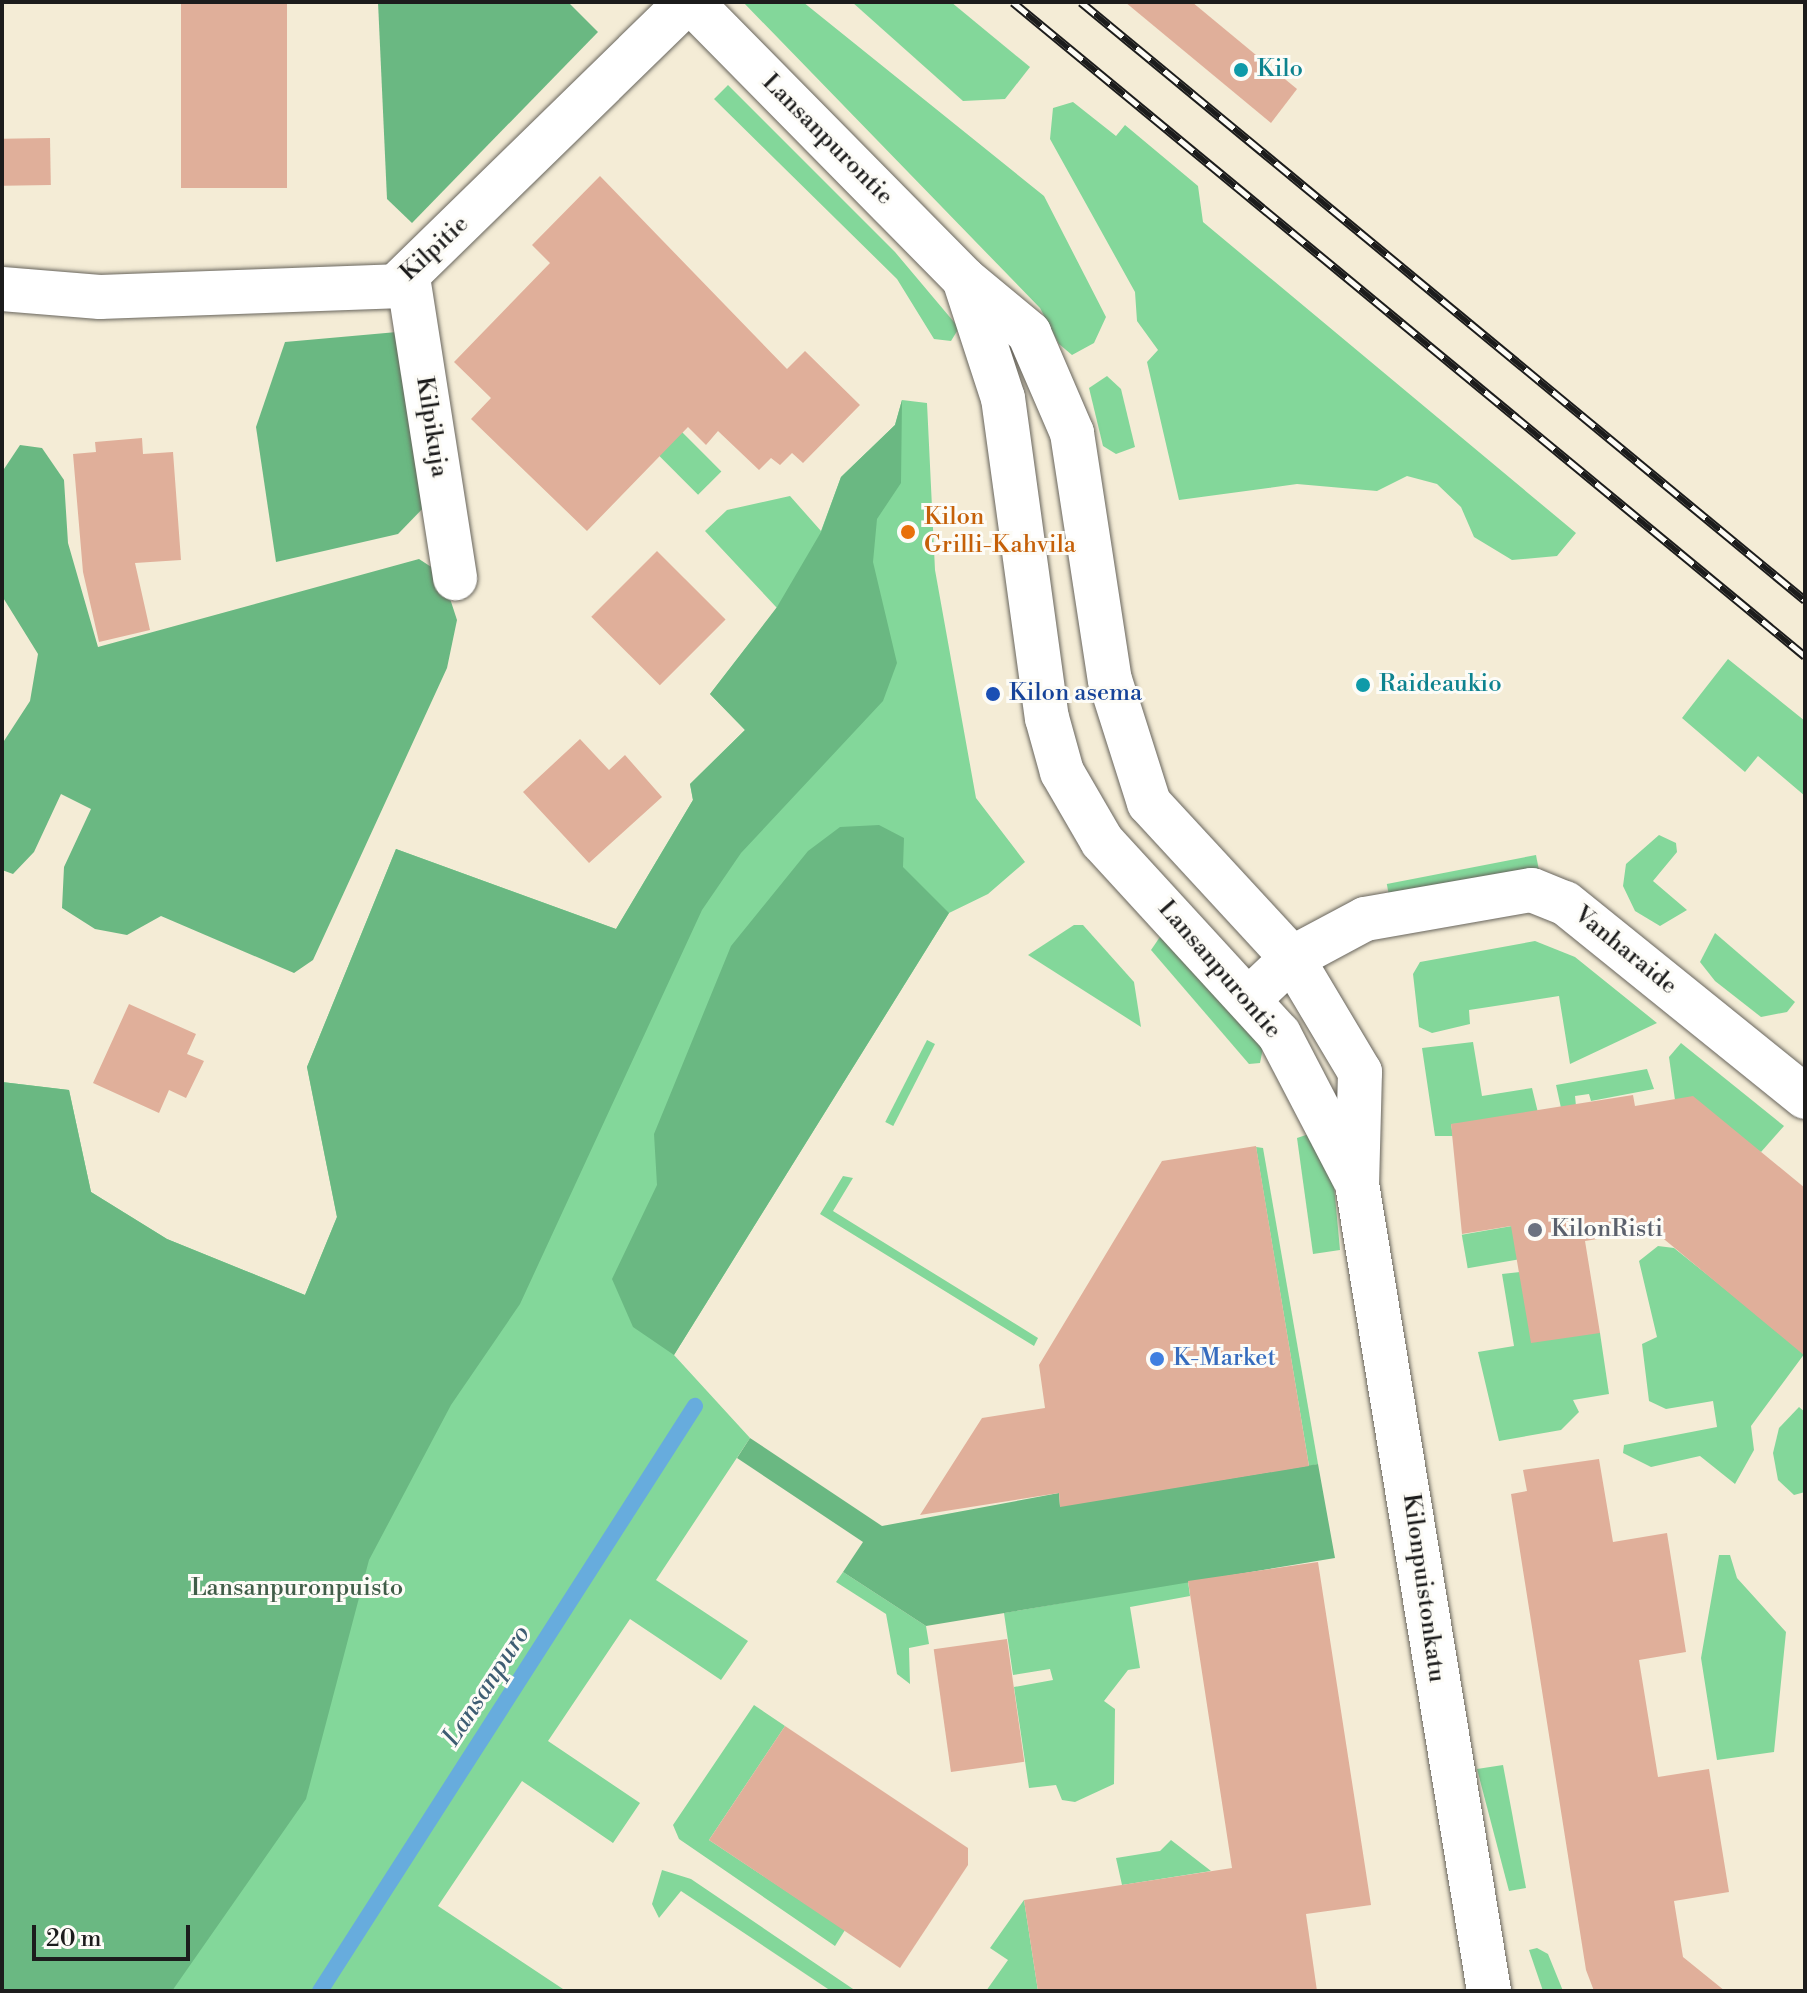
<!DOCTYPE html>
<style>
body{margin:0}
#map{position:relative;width:1807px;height:1993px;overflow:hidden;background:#f4ecd6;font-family:"Libre Bodoni",serif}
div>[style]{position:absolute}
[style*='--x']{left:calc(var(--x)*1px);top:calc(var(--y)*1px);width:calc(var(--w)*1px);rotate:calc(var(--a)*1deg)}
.green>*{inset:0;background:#83d79a;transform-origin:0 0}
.forest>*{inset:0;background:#6ab882}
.stream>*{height:16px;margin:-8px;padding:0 8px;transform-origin:8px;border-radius:8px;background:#67acdd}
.building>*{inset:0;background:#e0af9a;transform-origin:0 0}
.roads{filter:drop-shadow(0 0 2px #68655d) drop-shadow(0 0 2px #68655d)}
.minor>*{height:44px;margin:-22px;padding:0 22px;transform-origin:22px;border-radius:22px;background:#fff}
.tertiary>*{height:44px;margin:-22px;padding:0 22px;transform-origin:22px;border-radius:22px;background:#fff}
.rail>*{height:9px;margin-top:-4.5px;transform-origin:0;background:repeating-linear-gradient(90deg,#fdfcf7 0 18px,#1c1c1c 0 36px);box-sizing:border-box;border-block:2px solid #1c1c1c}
.dots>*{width:22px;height:22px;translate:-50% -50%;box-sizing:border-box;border:4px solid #fdfcf7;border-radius:50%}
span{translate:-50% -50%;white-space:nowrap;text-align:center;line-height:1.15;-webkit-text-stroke:6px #fdfcf7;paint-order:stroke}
.culture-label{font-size:24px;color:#0d838f}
.left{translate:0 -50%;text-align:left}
.street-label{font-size:24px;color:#1c1c1c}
.food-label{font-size:24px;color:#c56008}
.transit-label{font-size:24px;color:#164399}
.worship-label{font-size:24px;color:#5b616d}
.shop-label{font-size:24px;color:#366cbe}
.park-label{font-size:24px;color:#405d48}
.water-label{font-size:26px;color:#3e5d73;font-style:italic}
.frame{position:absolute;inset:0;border:4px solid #1c1c1c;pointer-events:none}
.scale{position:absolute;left:32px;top:1925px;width:158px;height:36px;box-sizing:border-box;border:4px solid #1c1c1c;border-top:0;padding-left:10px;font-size:24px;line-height:28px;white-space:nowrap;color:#1c1c1c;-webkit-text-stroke:6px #fdfcf7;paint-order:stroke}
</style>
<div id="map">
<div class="green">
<div style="clip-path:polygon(743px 2px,803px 2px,1044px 196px,1106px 317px,1094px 343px,1072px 355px,1059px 344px,1040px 308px)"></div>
<div style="clip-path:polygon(852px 2px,951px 2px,1030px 67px,1005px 99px,963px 101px)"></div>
<div style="clip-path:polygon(728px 85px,895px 252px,959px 328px,951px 341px,934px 339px,897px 279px,714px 99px)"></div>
<div style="clip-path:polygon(1073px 102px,1116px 136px,1125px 125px,1198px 186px,1203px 222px,1576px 533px,1557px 556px,1512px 560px,1474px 537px,1461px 507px,1437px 484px,1407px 476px,1377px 491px,1297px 484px,1179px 500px,1147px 362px,1158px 350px,1137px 321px,1135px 292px,1050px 139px,1053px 108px)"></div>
<div style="clip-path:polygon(1107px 376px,1121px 389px,1135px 447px,1116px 454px,1103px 446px,1089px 388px)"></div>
<div style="clip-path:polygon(902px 400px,927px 403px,935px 570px,976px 798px,1025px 862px,988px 894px,949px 913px,674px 1355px,750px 1438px,656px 1580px,748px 1641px,721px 1680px,630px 1619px,548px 1741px,640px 1803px,613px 1843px,522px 1781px,438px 1906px,566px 1991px,2px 1991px,2px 1082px,69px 1090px,91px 1192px,167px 1239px,305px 1295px,337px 1217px,307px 1067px,396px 849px,616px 929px,693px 800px,690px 784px,745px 730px,710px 694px,777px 608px,705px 531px,727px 510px,790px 496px,821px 531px,841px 477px,895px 425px)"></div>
<div style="left:662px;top:412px;width:84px;height:33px;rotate:45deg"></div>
<div style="clip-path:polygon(1728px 659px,1805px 721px,1805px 796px,1758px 756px,1745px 772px,1682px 718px)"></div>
<div style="clip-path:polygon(1659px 835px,1676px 843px,1677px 852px,1653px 881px,1687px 910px,1660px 926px,1635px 911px,1623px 886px,1626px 864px)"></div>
<div style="left:1536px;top:855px;width:16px;height:152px;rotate:79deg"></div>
<div style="clip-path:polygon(1074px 925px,1083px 925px,1134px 982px,1141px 1027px,1028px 955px)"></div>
<div style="clip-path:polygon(1164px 931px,1263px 1048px,1260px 1063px,1249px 1064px,1151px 950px)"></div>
<div style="clip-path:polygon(1715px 933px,1795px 1002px,1787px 1012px,1761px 1017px,1715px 981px,1700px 962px)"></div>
<div style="clip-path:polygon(1535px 941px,1575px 957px,1657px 1023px,1570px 1064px,1559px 996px,1469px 1010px,1470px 1024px,1432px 1033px,1419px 1027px,1413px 974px,1420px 962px)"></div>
<div style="left:927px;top:1040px;width:9px;height:92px;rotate:27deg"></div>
<div style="clip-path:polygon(1473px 1042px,1482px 1096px,1532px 1088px,1540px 1121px,1451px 1124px,1453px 1136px,1435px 1136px,1422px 1048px)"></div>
<div style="clip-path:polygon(1681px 1043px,1784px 1126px,1761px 1152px,1675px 1100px,1669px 1057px)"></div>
<div style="clip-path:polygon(1647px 1069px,1654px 1089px,1591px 1101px,1589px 1094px,1575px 1096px,1577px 1116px,1563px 1117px,1556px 1085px)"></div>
<div style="clip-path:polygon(1315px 1132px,1333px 1175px,1340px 1250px,1313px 1254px,1297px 1138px)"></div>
<div style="clip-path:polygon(1256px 1147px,1263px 1148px,1318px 1464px,1309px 1466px)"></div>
<div style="clip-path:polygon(843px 1176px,853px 1178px,833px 1211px,1038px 1338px,1034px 1346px,820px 1214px)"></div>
<div style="left:1512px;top:1226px;width:34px;height:51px;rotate:80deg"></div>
<div style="clip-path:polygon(1658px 1246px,1674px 1248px,1805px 1353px,1751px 1426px,1754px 1450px,1735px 1484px,1700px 1456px,1651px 1467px,1623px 1453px,1624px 1445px,1717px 1427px,1713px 1401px,1666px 1409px,1649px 1401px,1642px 1344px,1657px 1337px,1639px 1261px)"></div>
<div style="clip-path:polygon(1520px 1272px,1600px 1333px,1609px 1394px,1573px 1400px,1579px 1412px,1561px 1430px,1499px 1441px,1478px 1352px,1514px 1346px,1502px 1274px)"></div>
<div style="clip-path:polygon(1799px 1407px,1805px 1412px,1805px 1492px,1794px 1495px,1778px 1480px,1773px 1453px,1779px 1428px)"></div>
<div style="clip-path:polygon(1719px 1555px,1730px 1555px,1737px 1578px,1786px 1632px,1774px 1752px,1717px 1760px,1701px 1658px)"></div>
<div style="clip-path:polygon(843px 1572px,926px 1626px,929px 1644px,909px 1648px,910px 1684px,897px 1674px,886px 1614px,836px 1582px)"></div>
<div style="clip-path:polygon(1188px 1581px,1190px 1596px,1130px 1607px,1140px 1668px,1128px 1670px,1104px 1701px,1115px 1709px,1114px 1784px,1075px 1802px,1062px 1800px,1056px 1785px,1029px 1788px,1014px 1687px,1053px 1680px,1050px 1669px,1013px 1675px,1004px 1613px)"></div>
<div style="clip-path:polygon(754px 1705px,785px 1726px,709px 1840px,845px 1930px,835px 1946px,679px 1839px,673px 1825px)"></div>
<div style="clip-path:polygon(1503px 1765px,1526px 1888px,1509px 1891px,1477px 1769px)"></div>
<div style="clip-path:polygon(1171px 1840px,1211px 1871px,1122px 1885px,1116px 1858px,1160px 1851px)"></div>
<div style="clip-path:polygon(662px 1870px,691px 1879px,856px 1991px,831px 1991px,681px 1891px,659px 1918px,652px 1904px)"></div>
<div style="clip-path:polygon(1024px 1900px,1038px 1991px,986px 1991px,1008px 1960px,990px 1948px)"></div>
<div style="clip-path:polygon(1537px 1948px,1548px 1954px,1563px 1991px,1543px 1991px,1529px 1950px)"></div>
</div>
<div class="forest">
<div style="clip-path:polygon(378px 2px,568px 2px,598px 32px,412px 223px,387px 199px)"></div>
<div style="clip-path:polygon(397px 332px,429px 502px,398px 534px,276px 562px,256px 427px,285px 342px)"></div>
<div style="clip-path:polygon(902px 400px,901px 483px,877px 519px,873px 562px,897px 663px,883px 701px,741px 853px,702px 910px,520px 1304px,451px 1405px,369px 1560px,306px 1799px,172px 1991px,2px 1991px,2px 1082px,69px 1090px,91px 1192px,167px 1239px,305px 1295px,337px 1217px,307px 1067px,396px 849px,616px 929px,693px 800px,690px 784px,745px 730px,710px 694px,777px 607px,821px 532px,841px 477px,895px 425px)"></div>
<div style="clip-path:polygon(20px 445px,42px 448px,64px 480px,68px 543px,98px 647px,419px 559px,442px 574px,457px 620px,447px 668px,313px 960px,294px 973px,161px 916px,127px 935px,95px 929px,62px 908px,64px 867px,91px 809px,61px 794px,34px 852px,13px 874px,2px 870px,2px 744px,30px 701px,38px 654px,2px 596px,2px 472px)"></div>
<div style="clip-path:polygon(879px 825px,904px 838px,903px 867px,949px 913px,674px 1355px,633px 1327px,612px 1279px,657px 1185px,654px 1134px,731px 946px,808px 851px,840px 827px)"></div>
<div style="clip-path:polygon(750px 1438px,882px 1526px,1059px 1493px,1060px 1506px,1318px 1464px,1335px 1558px,926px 1626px,843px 1572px,863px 1542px,737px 1458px)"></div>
</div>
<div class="stream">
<div style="--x:320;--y:1991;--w:695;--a:-57.34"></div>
</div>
<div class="building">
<div style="left:181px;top:2px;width:106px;height:186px"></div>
<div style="clip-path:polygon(1125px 2px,1192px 2px,1297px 89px,1271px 123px)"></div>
<div style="left:50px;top:138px;width:47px;height:47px;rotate:89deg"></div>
<div style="clip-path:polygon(600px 176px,787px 369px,805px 351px,860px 405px,803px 463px,792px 453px,780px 465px,771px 458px,759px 470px,718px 431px,706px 445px,688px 427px,587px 531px,471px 419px,491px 398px,454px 362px,550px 263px,532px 245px)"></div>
<div style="clip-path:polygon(142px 438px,143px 454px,173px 452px,181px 560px,135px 563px,150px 630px,99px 642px,83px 572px,73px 454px,96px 452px,95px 442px)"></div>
<div style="left:657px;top:551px;width:97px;height:93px;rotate:45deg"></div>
<div style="clip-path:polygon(580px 739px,609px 770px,625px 755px,662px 797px,589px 863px,523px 792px)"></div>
<div style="clip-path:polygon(129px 1004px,196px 1034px,187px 1054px,204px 1061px,186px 1098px,169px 1090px,159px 1113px,93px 1083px)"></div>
<div style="clip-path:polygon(1633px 1095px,1635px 1106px,1693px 1096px,1805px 1188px,1805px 1356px,1653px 1230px,1585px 1241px,1600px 1333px,1531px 1343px,1511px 1226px,1462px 1234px,1451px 1124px)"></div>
<div style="clip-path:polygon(1256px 1146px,1309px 1466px,1060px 1507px,1059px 1493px,920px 1515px,982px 1418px,1045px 1408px,1039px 1365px,1162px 1161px)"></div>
<div style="clip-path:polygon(1599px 1459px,1613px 1542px,1667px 1533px,1686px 1652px,1639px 1660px,1658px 1777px,1709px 1769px,1729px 1892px,1674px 1901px,1683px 1957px,1725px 1991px,1594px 1991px,1586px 1970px,1511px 1494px,1527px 1491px,1523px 1470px)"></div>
<div style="clip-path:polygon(1318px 1562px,1371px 1905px,1306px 1914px,1317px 1991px,1038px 1991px,1024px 1900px,1232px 1868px,1188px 1581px)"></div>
<div style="left:1007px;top:1639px;width:124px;height:74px;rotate:82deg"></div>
<div style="clip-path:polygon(785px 1726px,968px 1848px,968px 1865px,900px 1968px,709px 1840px)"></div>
</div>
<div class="roads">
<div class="minor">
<div style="--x:408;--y:277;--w:305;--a:81.1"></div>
<div style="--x:2;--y:289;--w:98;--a:4.7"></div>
<div style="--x:100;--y:297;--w:296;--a:-2.1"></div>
<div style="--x:396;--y:286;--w:407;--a:-44.3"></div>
<div style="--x:1249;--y:999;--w:59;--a:-43.6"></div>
<div style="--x:1292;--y:958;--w:83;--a:-28.1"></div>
<div style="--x:1365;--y:919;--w:169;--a:-9.9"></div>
<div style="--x:1532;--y:890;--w:35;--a:22"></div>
<div style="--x:1565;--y:903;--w:309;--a:38.9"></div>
</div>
<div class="tertiary">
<div style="--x:691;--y:2;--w:389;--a:45.4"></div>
<div style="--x:964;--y:279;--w:85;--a:39.7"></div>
<div style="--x:1029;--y:333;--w:109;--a:66.7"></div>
<div style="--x:1072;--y:433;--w:250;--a:81.3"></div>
<div style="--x:1110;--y:680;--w:129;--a:72.4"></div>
<div style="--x:1149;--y:803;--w:211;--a:47.3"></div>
<div style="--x:1292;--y:958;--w:133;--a:59.2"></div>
<div style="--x:1360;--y:1072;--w:112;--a:91.5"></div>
<div style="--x:1357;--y:1184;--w:818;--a:80.71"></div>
<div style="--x:964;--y:279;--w:125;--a:71.9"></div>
<div style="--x:1003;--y:398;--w:323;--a:82.2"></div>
<div style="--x:1047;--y:718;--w:56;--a:74.5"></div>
<div style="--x:1062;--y:772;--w:80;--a:59.9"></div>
<div style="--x:1102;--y:841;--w:262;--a:47.5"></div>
<div style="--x:1279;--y:1034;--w:162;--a:62.5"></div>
</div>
</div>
<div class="rail">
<div style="--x:1013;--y:2;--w:1027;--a:39.55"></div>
<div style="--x:1081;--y:2;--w:939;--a:39.56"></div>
</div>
<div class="dots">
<div style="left:1241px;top:70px;background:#0f9aa8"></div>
<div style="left:908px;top:532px;background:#e8710a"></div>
<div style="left:1363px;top:685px;background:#0f9aa8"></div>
<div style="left:993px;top:694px;background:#1a4fb4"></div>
<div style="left:1535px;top:1230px;background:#6b7280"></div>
<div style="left:1157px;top:1359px;background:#3f7fe0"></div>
</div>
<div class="culture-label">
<span class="left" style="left:1257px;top:70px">Kilo</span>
<span class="left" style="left:1379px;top:685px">Raideaukio</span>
</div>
<div class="street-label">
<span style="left:827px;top:140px;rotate:45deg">Lansanpurontie</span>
<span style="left:435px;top:249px;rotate:-43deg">Kilpitie</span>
<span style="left:431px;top:427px;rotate:81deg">Kilpikuja</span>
<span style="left:1625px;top:951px;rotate:39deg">Vanharaide</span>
<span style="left:1219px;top:970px;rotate:49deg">Lansanpurontie</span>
<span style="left:1423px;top:1588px;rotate:82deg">Kilonpuistonkatu</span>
</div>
<div class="food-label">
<span class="left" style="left:924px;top:532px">Kilon<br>Grilli-Kahvila</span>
</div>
<div class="transit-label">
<span class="left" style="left:1009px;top:694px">Kilon asema</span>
</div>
<div class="worship-label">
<span class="left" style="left:1551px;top:1230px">KilonRisti</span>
</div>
<div class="shop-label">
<span class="left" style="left:1173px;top:1359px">K-Market</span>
</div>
<div class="park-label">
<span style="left:297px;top:1589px">Lansanpuronpuisto</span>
</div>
<div class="water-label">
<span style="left:487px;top:1686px;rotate:-57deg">Lansanpuro</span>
</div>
<div class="frame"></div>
<div class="scale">20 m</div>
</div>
